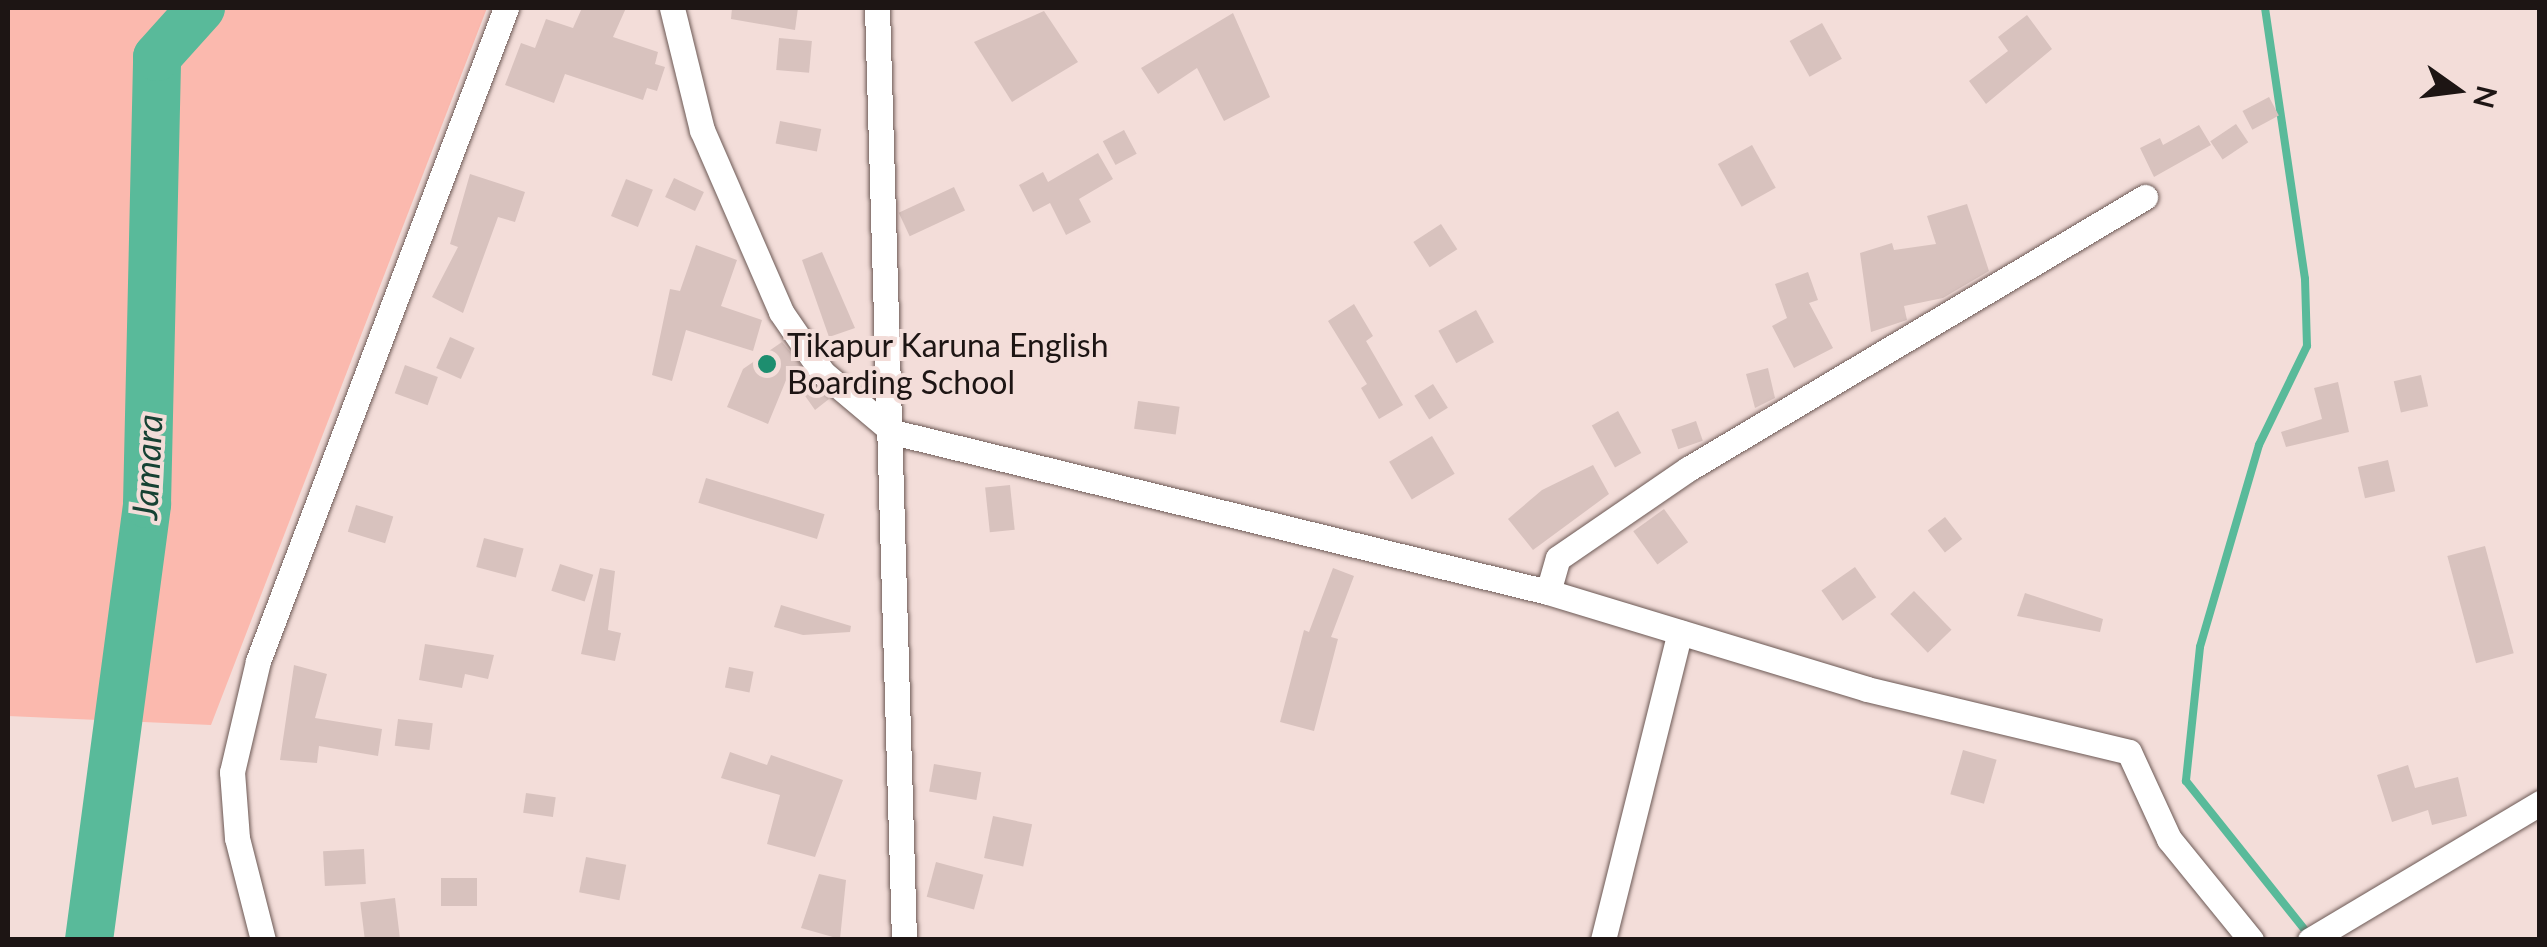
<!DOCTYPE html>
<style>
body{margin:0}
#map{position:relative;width:2547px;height:947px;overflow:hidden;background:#f3ddd9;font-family:Lato,sans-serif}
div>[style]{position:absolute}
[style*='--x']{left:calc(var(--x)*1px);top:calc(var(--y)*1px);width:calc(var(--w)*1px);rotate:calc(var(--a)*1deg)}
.green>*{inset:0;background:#fbb9ae}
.stream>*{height:8px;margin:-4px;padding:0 4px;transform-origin:4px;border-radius:4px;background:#59ba9a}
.river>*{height:48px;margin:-24px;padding:0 24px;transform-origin:24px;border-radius:24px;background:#59ba9a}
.building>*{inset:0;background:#d8c2be;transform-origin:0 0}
.roads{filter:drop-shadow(0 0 2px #6c5955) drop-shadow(0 0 2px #6c5955)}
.street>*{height:25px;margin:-12.5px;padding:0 12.5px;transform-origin:12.5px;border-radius:12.5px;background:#fff}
.dots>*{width:28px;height:28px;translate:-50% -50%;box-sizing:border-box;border:5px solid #f3ddd9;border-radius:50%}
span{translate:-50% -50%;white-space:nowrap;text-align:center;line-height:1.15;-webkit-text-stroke:8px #f3ddd9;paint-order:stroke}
.poi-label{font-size:32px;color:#1d1514}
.left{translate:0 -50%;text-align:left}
.water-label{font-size:35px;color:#164133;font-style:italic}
.frame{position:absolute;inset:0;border:10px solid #1d1514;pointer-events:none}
.north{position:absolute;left:2407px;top:40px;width:100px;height:100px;-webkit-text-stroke:8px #f3ddd9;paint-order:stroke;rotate:104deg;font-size:28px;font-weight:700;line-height:40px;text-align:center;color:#1d1514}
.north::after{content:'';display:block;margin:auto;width:35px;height:45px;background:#1d1514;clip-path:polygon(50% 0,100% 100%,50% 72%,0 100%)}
</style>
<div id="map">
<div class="green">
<div style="clip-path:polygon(8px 8px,487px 8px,211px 725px,8px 716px)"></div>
</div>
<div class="stream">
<div style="--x:2265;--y:8;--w:274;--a:81.6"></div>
<div style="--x:2305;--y:279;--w:67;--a:88.3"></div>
<div style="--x:2307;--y:346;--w:110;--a:115.9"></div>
<div style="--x:2259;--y:445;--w:210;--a:106.3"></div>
<div style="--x:2200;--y:647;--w:135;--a:96"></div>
<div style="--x:2186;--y:781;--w:191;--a:51.4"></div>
</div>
<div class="river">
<div style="--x:89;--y:940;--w:440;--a:-82.4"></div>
<div style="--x:147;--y:504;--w:447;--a:-88.7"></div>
<div style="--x:157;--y:57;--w:66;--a:-48.1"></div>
</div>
<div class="building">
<div style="clip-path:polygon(582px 8px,626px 8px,613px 37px,658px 52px,655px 64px,665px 67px,657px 91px,647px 88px,643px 100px,565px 74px,554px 103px,505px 85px,521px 43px,535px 48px,546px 19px,573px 28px)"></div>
<div style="clip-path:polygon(732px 8px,798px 8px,795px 30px,731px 19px)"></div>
<div style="clip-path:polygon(1044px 11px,1078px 62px,1012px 102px,974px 42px)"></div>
<div style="clip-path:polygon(1233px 13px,1270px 97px,1224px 121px,1197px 68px,1158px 94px,1141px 68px)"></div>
<div style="clip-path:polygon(2027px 15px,2052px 49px,1986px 104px,1969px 81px,2008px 51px,1998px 37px)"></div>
<div style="left:1822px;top:23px;width:41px;height:37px;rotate:61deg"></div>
<div style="left:779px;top:38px;width:33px;height:32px;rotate:5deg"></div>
<div style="left:2269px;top:97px;width:21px;height:30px;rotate:62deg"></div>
<div style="left:780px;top:121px;width:42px;height:23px;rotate:11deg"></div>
<div style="left:2236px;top:124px;width:22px;height:31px;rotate:56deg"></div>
<div style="clip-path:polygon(2199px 125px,2211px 145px,2154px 177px,2140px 148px,2160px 138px,2163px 145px)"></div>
<div style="left:1124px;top:130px;width:27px;height:24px;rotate:62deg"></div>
<div style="left:1752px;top:145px;width:49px;height:39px;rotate:61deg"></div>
<div style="clip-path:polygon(1098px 153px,1113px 179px,1079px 199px,1091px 222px,1066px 235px,1050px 203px,1033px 212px,1019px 185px,1043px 172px,1048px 182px)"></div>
<div style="clip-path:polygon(470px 174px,525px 192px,515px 222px,498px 217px,463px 313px,432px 297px,458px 247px,450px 244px)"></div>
<div style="left:674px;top:178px;width:33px;height:21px;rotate:25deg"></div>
<div style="left:626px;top:179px;width:29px;height:40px;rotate:22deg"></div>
<div style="left:954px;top:187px;width:26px;height:61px;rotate:65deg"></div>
<div style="clip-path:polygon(1967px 204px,1989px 271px,1943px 298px,1904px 306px,1907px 320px,1871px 332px,1860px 253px,1892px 243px,1894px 250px,1936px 244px,1927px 216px)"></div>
<div style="left:1441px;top:224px;width:30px;height:33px;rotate:57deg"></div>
<div style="clip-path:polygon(696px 245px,737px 260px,721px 306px,762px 320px,753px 351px,686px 330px,672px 381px,652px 375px,670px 289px,680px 291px)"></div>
<div style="clip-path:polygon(822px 252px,855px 328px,829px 337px,802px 260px)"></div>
<div style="clip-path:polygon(1808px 272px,1818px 300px,1809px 303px,1833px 348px,1794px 368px,1772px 326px,1787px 318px,1775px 284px)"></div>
<div style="clip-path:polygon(1354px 304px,1373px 336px,1366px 341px,1403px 405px,1379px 419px,1361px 388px,1367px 384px,1328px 321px)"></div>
<div style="left:1476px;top:310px;width:37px;height:43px;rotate:61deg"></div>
<div style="left:450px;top:337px;width:27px;height:34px;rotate:24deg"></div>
<div style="clip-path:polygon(782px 342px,829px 399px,815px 410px,789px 373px,768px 424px,727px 407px,743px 369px)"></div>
<div style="left:405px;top:365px;width:35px;height:30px;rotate:20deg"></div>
<div style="clip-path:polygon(1768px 368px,1775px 398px,1755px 408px,1746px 374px)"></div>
<div style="left:2421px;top:375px;width:32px;height:28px;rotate:77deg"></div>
<div style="clip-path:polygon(2338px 382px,2349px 432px,2286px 447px,2281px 432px,2322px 419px,2314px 388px)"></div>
<div style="left:1433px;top:384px;width:28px;height:22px;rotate:58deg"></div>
<div style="left:1138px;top:401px;width:42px;height:28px;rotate:8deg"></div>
<div style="left:1618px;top:411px;width:48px;height:30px;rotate:61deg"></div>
<div style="left:1696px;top:421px;width:21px;height:26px;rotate:71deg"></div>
<div style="left:1432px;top:436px;width:44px;height:50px;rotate:59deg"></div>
<div style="left:2388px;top:460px;width:32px;height:31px;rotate:77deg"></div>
<div style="clip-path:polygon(1593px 465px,1609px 494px,1533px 550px,1508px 519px,1542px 490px)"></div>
<div style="left:706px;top:478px;width:124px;height:26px;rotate:17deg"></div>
<div style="left:1010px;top:485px;width:45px;height:25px;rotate:84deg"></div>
<div style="left:356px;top:505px;width:39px;height:28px;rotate:17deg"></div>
<div style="left:1664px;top:509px;width:41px;height:38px;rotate:54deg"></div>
<div style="left:1945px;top:517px;width:28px;height:22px;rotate:52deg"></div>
<div style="left:484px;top:538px;width:41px;height:30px;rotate:15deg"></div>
<div style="left:2485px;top:546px;width:111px;height:39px;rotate:75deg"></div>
<div style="left:560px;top:564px;width:35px;height:28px;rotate:18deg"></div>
<div style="left:1855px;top:567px;width:37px;height:41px;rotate:55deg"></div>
<div style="clip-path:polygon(600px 568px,615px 571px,608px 630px,621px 633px,615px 661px,581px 654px)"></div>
<div style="clip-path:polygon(1333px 568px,1354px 576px,1331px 637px,1338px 639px,1314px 731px,1280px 722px,1304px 630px,1309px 632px)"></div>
<div style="left:1914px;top:591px;width:54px;height:33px;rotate:46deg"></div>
<div style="clip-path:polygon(2025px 593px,2103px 619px,2100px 632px,2017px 616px)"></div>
<div style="clip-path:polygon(781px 605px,851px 626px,850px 632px,803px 635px,774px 627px)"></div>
<div style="clip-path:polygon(425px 644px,494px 655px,488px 679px,465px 674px,462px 688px,419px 680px)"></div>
<div style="clip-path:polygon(294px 665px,327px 674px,315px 718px,382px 729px,378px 756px,319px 746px,317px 763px,280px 760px)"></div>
<div style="left:729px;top:667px;width:25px;height:21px;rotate:11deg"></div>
<div style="left:398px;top:719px;width:35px;height:27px;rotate:7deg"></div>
<div style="left:1963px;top:750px;width:35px;height:46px;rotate:16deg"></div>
<div style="clip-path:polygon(730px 752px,767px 765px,771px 755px,843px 780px,815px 857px,767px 844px,780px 795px,721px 778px)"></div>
<div style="left:934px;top:764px;width:48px;height:28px;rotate:10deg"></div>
<div style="clip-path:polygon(2408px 765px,2415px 788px,2458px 777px,2467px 816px,2432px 825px,2428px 810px,2392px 822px,2377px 775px)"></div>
<div style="left:526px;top:793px;width:30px;height:20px;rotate:8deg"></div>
<div style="left:993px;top:816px;width:40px;height:43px;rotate:12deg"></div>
<div style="left:364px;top:849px;width:35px;height:41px;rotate:87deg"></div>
<div style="left:586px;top:857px;width:41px;height:36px;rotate:11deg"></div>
<div style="left:936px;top:862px;width:49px;height:36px;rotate:15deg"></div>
<div style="clip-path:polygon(819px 874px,846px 880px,840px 939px,801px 928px)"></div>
<div style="left:441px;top:878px;width:36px;height:28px"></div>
<div style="left:395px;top:898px;width:42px;height:35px;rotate:83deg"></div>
</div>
<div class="roads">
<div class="street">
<div style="--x:672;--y:8;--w:126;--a:76.2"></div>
<div style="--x:702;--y:130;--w:198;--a:66.5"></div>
<div style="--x:781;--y:312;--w:74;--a:55.5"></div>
<div style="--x:823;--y:373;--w:92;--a:40.1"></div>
<div style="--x:893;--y:432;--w:674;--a:13.73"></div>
<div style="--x:1548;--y:592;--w:333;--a:16.9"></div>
<div style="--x:1867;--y:689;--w:269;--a:13.5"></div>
<div style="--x:2129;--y:752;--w:96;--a:65.3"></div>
<div style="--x:2169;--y:839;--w:130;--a:50.9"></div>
<div style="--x:877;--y:8;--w:932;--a:88.34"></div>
<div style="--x:1548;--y:592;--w:35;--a:-74"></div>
<div style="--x:1558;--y:558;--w:158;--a:-34.4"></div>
<div style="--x:1688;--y:469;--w:532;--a:-30.76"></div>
<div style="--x:263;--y:940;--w:105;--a:-104.3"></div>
<div style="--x:237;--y:838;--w:66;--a:-94.3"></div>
<div style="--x:232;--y:772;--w:114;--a:-76.8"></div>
<div style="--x:258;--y:661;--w:699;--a:-69.2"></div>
<div style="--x:1603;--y:940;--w:317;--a:-76"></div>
<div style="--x:2310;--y:940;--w:268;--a:-30.8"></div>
</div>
</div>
<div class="dots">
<div style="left:767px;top:364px;background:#1d8e6f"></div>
</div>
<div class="poi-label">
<span class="left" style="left:787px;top:364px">Tikapur Karuna English<br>Boarding School</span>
</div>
<div class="water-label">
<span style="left:146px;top:467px;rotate:-87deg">Jamara</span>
</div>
<div class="frame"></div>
<div class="north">N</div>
</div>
